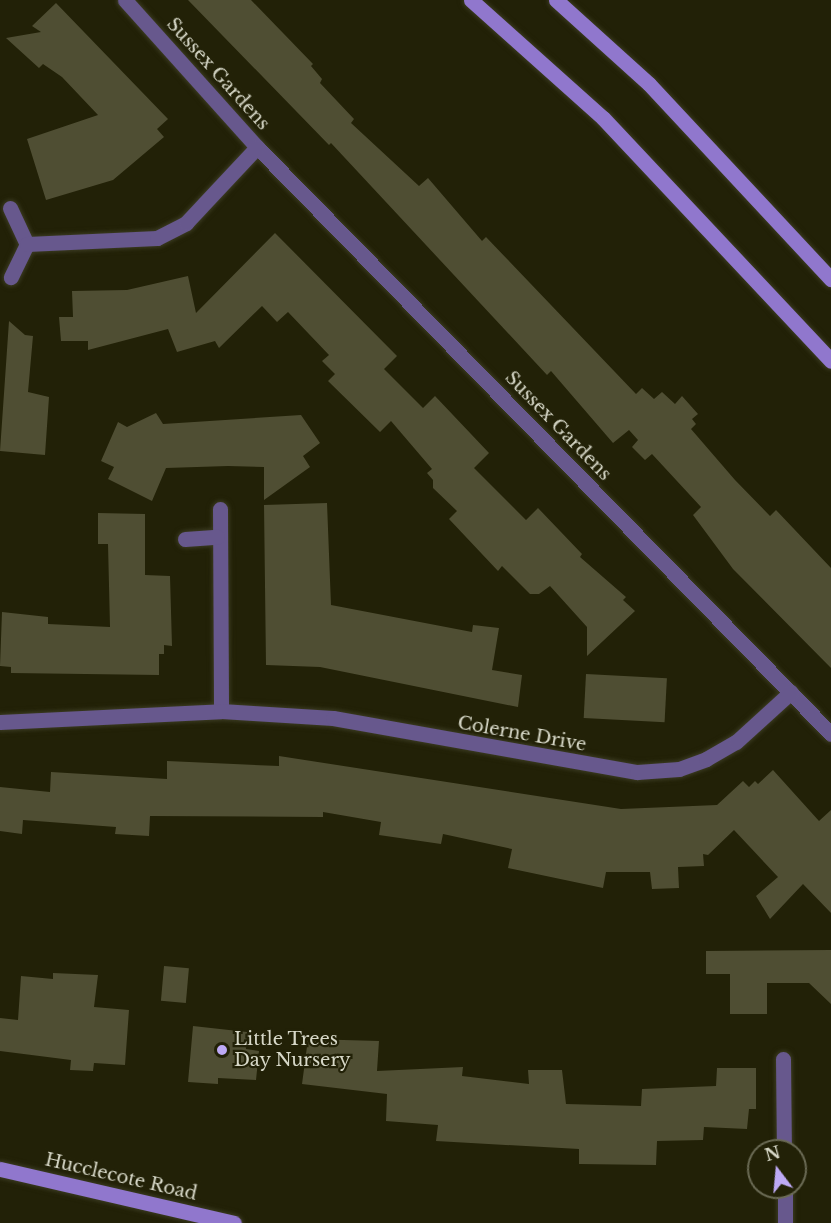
<!DOCTYPE html>
<style>
body{margin:0}
#map{position:relative;width:831px;height:1223px;overflow:hidden;background:#222107;font-family:"Libre Baskerville",serif}
div>[style]{position:absolute}
[style*='--x']{left:calc(var(--x)*1px);top:calc(var(--y)*1px);width:calc(var(--w)*1px);rotate:calc(var(--a)*1deg)}
.building>*{inset:0;background:#4f4e33;transform-origin:0 0}
.roads{filter:drop-shadow(0 0 2px #3b3b22) drop-shadow(0 0 2px #3b3b22)}
.lane>*{height:15px;margin:-7.5px;padding:0 7.5px;transform-origin:7.5px;border-radius:7.5px;background:#67588d}
.street>*{height:15px;margin:-7.5px;padding:0 7.5px;transform-origin:7.5px;border-radius:7.5px;background:#67588d}
.secondary>*{height:15px;margin:-7.5px;padding:0 7.5px;transform-origin:7.5px;border-radius:7.5px;background:#9077cd}
.dots>*{width:16px;height:16px;translate:-50% -50%;box-sizing:border-box;border:3px solid #222107;border-radius:50%}
span{translate:-50% -50%;white-space:nowrap;text-align:center;line-height:1.15;-webkit-text-stroke:4.5px #222107;paint-order:stroke}
.street-label{font-size:18px;color:#d7d8c8}
.poi-label{font-size:18px;color:#d7d8c8}
.left{translate:0 -50%;text-align:left}
.north{position:absolute;left:747px;top:1139px;width:60px;height:60px;box-sizing:border-box;background:#222107;border:2px solid #6a6a54;border-radius:50%;rotate:344deg;font-size:16px;font-weight:700;line-height:24px;text-align:center;color:#d7d8c8}
.north::after{content:'';display:block;margin:auto;width:21px;height:27px;background:#bda9f5;clip-path:polygon(50% 0,100% 100%,50% 72%,0 100%)}
</style>
<div id="map">
<div class="building">
<div style="clip-path:polygon(188px 0,251px 0,313px 64px,311px 66px,322px 79px,320px 83px,354px 119px,351px 123px,419px 186px,428px 178px,482px 241px,486px 237px,636px 394px,642px 388px,654px 399px,662px 392px,675px 404px,682px 396px,698px 414px,692px 419px,696px 424px,691px 429px,735px 480px,770px 516px,776px 510px,831px 568px,831px 668px,733px 569px,693px 515px,701px 507px,652px 454px,645px 460px,632px 447px,638px 440px,629px 430px,613px 443px,551px 371px,547px 375px,331px 143px,329px 145px)"></div>
<div style="clip-path:polygon(56px 3px,168px 119px,157px 129px,164px 137px,113px 180px,46px 200px,27px 139px,98px 115px,62px 77px,43px 64px,39px 68px,6px 38px,41px 32px,32px 26px)"></div>
<div style="clip-path:polygon(275px 233px,397px 356px,384px 369px,423px 408px,435px 396px,489px 453px,474px 468px,526px 520px,538px 508px,582px 554px,580px 557px,626px 597px,623px 600px,635px 611px,587px 656px,587px 627px,550px 586px,539px 594px,530px 594px,502px 566px,498px 571px,449px 519px,457px 511px,433px 488px,433px 480px,427px 473px,432px 469px,391px 421px,380px 432px,328px 381px,335px 374px,322px 361px,329px 355px,288px 312px,277px 322px,262px 306px,219px 348px,215px 341px,177px 352px,168px 329px,88px 350px,88px 341px,61px 341px,59px 317px,73px 317px,72px 291px,127px 290px,188px 276px,196px 313px)"></div>
<div style="clip-path:polygon(9px 321px,25px 335px,33px 336px,28px 392px,49px 397px,45px 455px,0 451px)"></div>
<div style="clip-path:polygon(156px 413px,163px 424px,301px 415px,320px 443px,303px 456px,310px 467px,264px 500px,264px 467px,228px 466px,166px 468px,152px 501px,108px 479px,114px 467px,101px 461px,118px 422px,127px 427px)"></div>
<div style="clip-path:polygon(327px 503px,331px 605px,472px 632px,473px 625px,499px 628px,492px 670px,522px 675px,518px 707px,320px 667px,266px 665px,264px 505px)"></div>
<div style="clip-path:polygon(98px 513px,145px 514px,145px 575px,170px 576px,172px 646px,164px 645px,164px 654px,159px 654px,159px 675px,11px 673px,11px 667px,0 666px,2px 612px,48px 617px,48px 624px,110px 627px,108px 544px,98px 544px)"></div>
<div style="left:586px;top:674px;width:81px;height:44px;rotate:3deg"></div>
<div style="clip-path:polygon(279px 756px,621px 809px,717px 805px,743px 781px,749px 787px,755px 781px,758px 784px,773px 770px,819px 821px,831px 810px,831px 913px,803px 884px,770px 919px,756px 896px,778px 877px,734px 830px,708px 855px,703px 854px,704px 866px,678px 867px,679px 888px,652px 889px,650px 872px,606px 872px,603px 888px,508px 868px,512px 849px,443px 834px,441px 844px,379px 835px,381px 822px,323px 812px,323px 817px,150px 816px,149px 836px,115px 834px,116px 827px,23px 820px,22px 834px,0 831px,0 787px,50px 792px,51px 772px,167px 779px,167px 761px,279px 766px)"></div>
<div style="clip-path:polygon(831px 950px,831px 1004px,809px 983px,767px 983px,767px 1014px,730px 1014px,730px 974px,706px 974px,706px 951px)"></div>
<div style="left:164px;top:966px;width:25px;height:35px;rotate:5deg"></div>
<div style="clip-path:polygon(53px 973px,98px 975px,94px 1007px,129px 1010px,125px 1065px,94px 1063px,93px 1071px,70px 1070px,71px 1060px,0 1051px,0 1018px,18px 1020px,21px 976px,53px 979px)"></div>
<div style="clip-path:polygon(193px 1026px,247px 1032px,246px 1049px,259px 1051px,256px 1080px,218px 1078px,218px 1084px,188px 1082px)"></div>
<div style="clip-path:polygon(308px 1039px,379px 1041px,377px 1071px,463px 1067px,462px 1076px,529px 1084px,528px 1070px,562px 1070px,566px 1104px,641px 1106px,642px 1089px,716px 1086px,717px 1068px,756px 1068px,756px 1109px,749px 1109px,747px 1129px,704px 1127px,703px 1140px,657px 1141px,656px 1165px,579px 1164px,579px 1149px,436px 1141px,438px 1125px,386px 1121px,387px 1094px,302px 1084px)"></div>
</div>
<div class="roads">
<div class="lane">
<div style="--x:783;--y:1059;--w:92;--a:89.4"></div>
<div style="--x:785;--y:1187;--w:36;--a:90"></div>
</div>
<div class="street">
<div style="--x:125;--y:0;--w:198;--a:48.1"></div>
<div style="--x:257;--y:147;--w:821;--a:45.64"></div>
<div style="--x:10;--y:208;--w:40;--a:65"></div>
<div style="--x:27;--y:244;--w:37;--a:116"></div>
<div style="--x:27;--y:244;--w:130;--a:-2.6"></div>
<div style="--x:157;--y:238;--w:33;--a:-27"></div>
<div style="--x:186;--y:223;--w:104;--a:-46.9"></div>
<div style="--x:220;--y:509;--w:202;--a:89.7"></div>
<div style="--x:185;--y:539;--w:32;--a:-4"></div>
<div style="--x:0;--y:722;--w:221;--a:-2.8"></div>
<div style="--x:221;--y:711;--w:112;--a:3.6"></div>
<div style="--x:333;--y:718;--w:309;--a:10.1"></div>
<div style="--x:637;--y:772;--w:42;--a:-4.1"></div>
<div style="--x:679;--y:769;--w:29;--a:-20"></div>
<div style="--x:706;--y:759;--w:34;--a:-30"></div>
<div style="--x:736;--y:742;--w:74;--a:-42.3"></div>
</div>
<div class="secondary">
<div style="--x:471;--y:0;--w:177;--a:41.8"></div>
<div style="--x:603;--y:118;--w:333;--a:46.8"></div>
<div style="--x:556;--y:0;--w:125;--a:42.1"></div>
<div style="--x:649;--y:84;--w:267;--a:47"></div>
<div style="--x:0;--y:1169;--w:240;--a:13"></div>
</div>
</div>
<div class="dots">
<div style="left:222px;top:1050px;background:#bda9f5"></div>
</div>
<div class="street-label">
<span style="left:218px;top:74px;rotate:48deg">Sussex Gardens</span>
<span style="left:558px;top:426px;rotate:46deg">Sussex Gardens</span>
<span style="left:522px;top:734px;rotate:10deg">Colerne Drive</span>
<span style="left:121px;top:1177px;rotate:13deg">Hucclecote Road</span>
</div>
<div class="poi-label">
<span class="left" style="left:234px;top:1050px">Little Trees<br>Day Nursery</span>
</div>
<div class="north">N</div>
</div>
